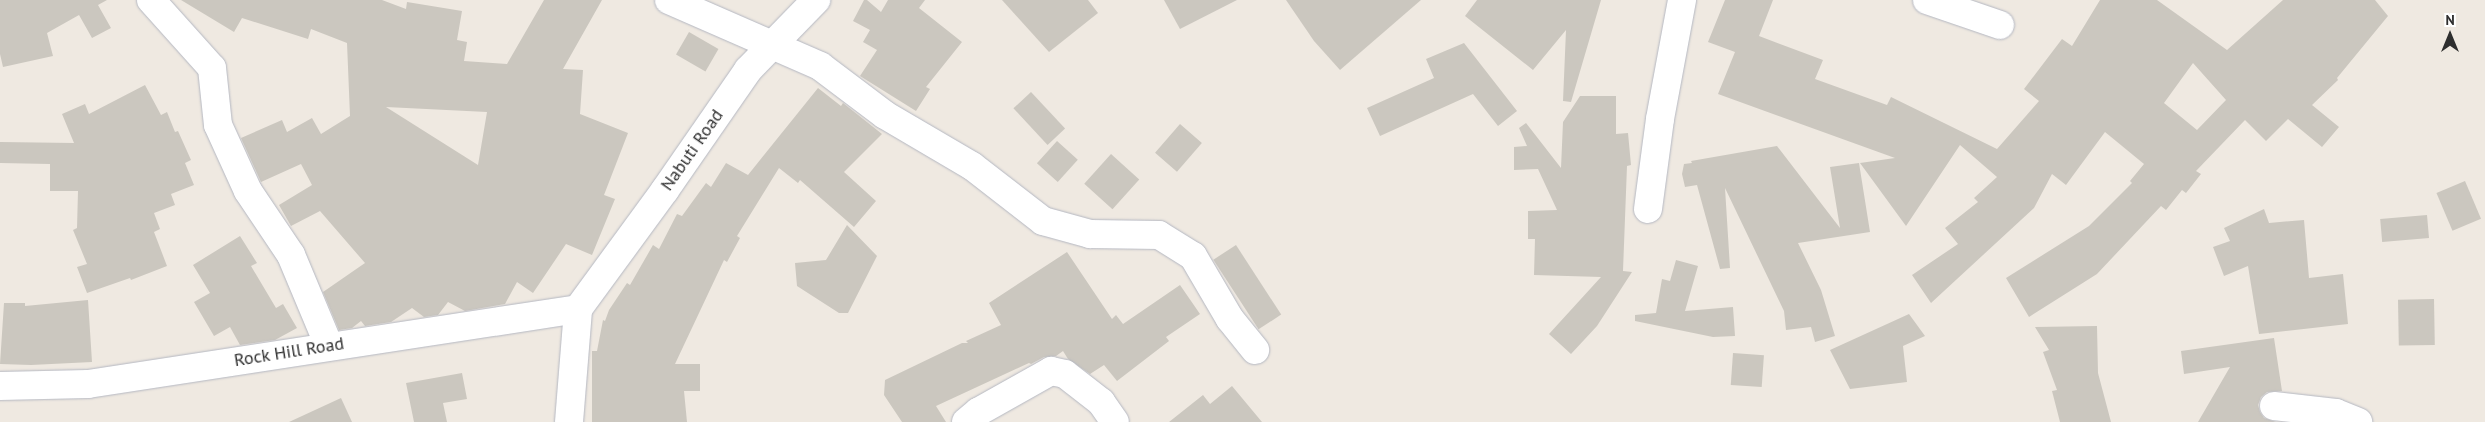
<!DOCTYPE html>
<style>
body{margin:0}
#map{position:relative;width:2485px;height:422px;overflow:hidden;background:#efe9e1;font-family:"PT Sans",sans-serif}
div>[style]{position:absolute}
[style*='--x']{left:calc(var(--x)*1px);top:calc(var(--y)*1px);width:calc(var(--w)*1px);rotate:calc(var(--a)*1deg)}
.building>*{inset:0;background:#cbc7bf;transform-origin:0 0}
.roads{filter:drop-shadow(0 0 1px #b4b7c1) drop-shadow(0 0 1px #b4b7c1)}
.minor>*{height:28px;margin:-14px;padding:0 14px;transform-origin:14px;border-radius:14px;background:#fff}
span{translate:-50% -50%;white-space:nowrap;text-align:center;line-height:1.15;-webkit-text-stroke:5px #fff;paint-order:stroke}
.street-label{font-size:18px;color:#2e2e2e}
.north{position:absolute;left:2425px;top:10px;width:50px;height:50px;-webkit-text-stroke:4px #fff;paint-order:stroke;rotate:0deg;font-size:14px;font-weight:700;line-height:20px;text-align:center;color:#2e2e2e}
.north::after{content:'';display:block;margin:auto;width:18px;height:22px;background:#2e2e2e;clip-path:polygon(50% 0,100% 100%,50% 72%,0 100%)}
</style>
<div id="map">
<div class="building">
<div style="clip-path:polygon(0 0,107px 0,98px 5px,111px 28px,92px 38px,79px 15px,47px 33px,53px 56px,3px 67px,0 54px)"></div>
<div style="clip-path:polygon(evenodd,181px 0,382px 0,406px 9px,407px 2px,462px 11px,457px 40px,467px 42px,464px 61px,507px 64px,544px 0,602px 0,563px 69px,583px 70px,580px 114px,628px 133px,604px 195px,615px 199px,592px 255px,566px 244px,533px 293px,517px 282px,505px 304px,465px 311px,448px 302px,438px 315px,424px 317px,412px 308px,391px 322px,365px 326px,361px 321px,352px 328px,339px 330px,323px 292px,365px 263px,320px 211px,291px 226px,279px 205px,312px 185px,301px 164px,261px 182px,241px 138px,282px 120px,287px 132px,312px 118px,321px 134px,350px 116px,347px 43px,311px 29px,308px 39px,242px 18px,234px 32px,181px 0,386px 107px,487px 112px,478px 165px,386px 107px)"></div>
<div style="clip-path:polygon(864px 0,867px 0,881px 12px,888px 0,925px 0,919px 8px,962px 42px,926px 87px,930px 89px,916px 111px,860px 76px,877px 50px,863px 42px,870px 30px,853px 21px)"></div>
<div style="clip-path:polygon(1002px 0,1088px 0,1098px 13px,1049px 52px)"></div>
<div style="clip-path:polygon(1164px 0,1237px 0,1180px 29px)"></div>
<div style="clip-path:polygon(1286px 0,1421px 0,1340px 70px,1314px 41px)"></div>
<div style="clip-path:polygon(1477px 0,1601px 0,1571px 102px,1563px 101px,1566px 30px,1533px 70px,1465px 16px)"></div>
<div style="clip-path:polygon(evenodd,1725px 0,1773px 0,1759px 36px,1823px 60px,1815px 79px,1887px 105px,1891px 97px,1997px 149px,2039px 101px,2024px 89px,2062px 39px,2072px 46px,2100px 0,2157px 0,2227px 50px,2283px 0,2375px 0,2388px 16px,2337px 78px,2338px 80px,2312px 105px,2339px 127px,2322px 147px,2288px 119px,2266px 141px,2245px 120px,2196px 171px,2201px 174px,2186px 193px,2182px 190px,2166px 210px,2161px 206px,2097px 274px,2029px 317px,2006px 278px,2089px 226px,2132px 183px,2130px 181px,2144px 164px,2105px 132px,2066px 185px,2052px 174px,2034px 208px,1931px 303px,1912px 275px,1958px 244px,1945px 228px,1978px 202px,1974px 198px,1997px 177px,1960px 145px,1906px 226px,1860px 163px,1895px 158px,1718px 94px,1735px 52px,1708px 42px,1725px 0,2193px 63px,2226px 100px,2197px 130px,2164px 103px,2193px 63px)"></div>
<div style="left:689px;top:32px;width:34px;height:26px;rotate:30deg"></div>
<div style="clip-path:polygon(1464px 43px,1517px 111px,1498px 126px,1473px 94px,1380px 136px,1367px 108px,1434px 78px,1426px 59px)"></div>
<div style="clip-path:polygon(145px 85px,161px 115px,167px 112px,175px 132px,178px 131px,191px 160px,185px 163px,194px 185px,171px 194px,175px 205px,154px 213px,160px 229px,154px 232px,167px 266px,131px 280px,130px 278px,87px 293px,77px 267px,87px 264px,73px 230px,77px 228px,78px 191px,50px 191px,50px 164px,0 163px,0 142px,74px 143px,62px 114px,85px 104px,89px 114px)"></div>
<div style="clip-path:polygon(818px 88px,841px 106px,843px 103px,882px 134px,844px 172px,876px 201px,854px 227px,800px 180px,798px 183px,779px 168px,737px 236px,740px 238px,727px 262px,724px 260px,675px 364px,700px 364px,700px 391px,684px 391px,687px 422px,592px 422px,592px 351px,597px 351px,603px 320px,605px 321px,609px 310px,627px 283px,630px 285px,653px 245px,659px 249px,677px 214px,682px 216px,706px 183px,711px 187px,726px 163px,748px 175px)"></div>
<div style="left:1031px;top:92px;width:50px;height:24px;rotate:47deg"></div>
<div style="clip-path:polygon(1580px 96px,1616px 96px,1616px 134px,1628px 133px,1631px 165px,1627px 166px,1623px 271px,1632px 272px,1597px 326px,1571px 354px,1549px 334px,1601px 277px,1534px 275px,1535px 239px,1528px 239px,1528px 211px,1557px 210px,1538px 169px,1514px 170px,1514px 147px,1527px 146px,1519px 128px,1526px 123px,1561px 168px,1563px 122px)"></div>
<div style="left:1180px;top:124px;width:29px;height:38px;rotate:41deg"></div>
<div style="left:1057px;top:141px;width:28px;height:30px;rotate:42deg"></div>
<div style="clip-path:polygon(1777px 146px,1840px 228px,1830px 167px,1859px 163px,1870px 232px,1798px 243px,1821px 290px,1835px 336px,1815px 342px,1811px 327px,1786px 330px,1784px 311px,1725px 188px,1730px 268px,1720px 269px,1697px 185px,1685px 187px,1682px 174px,1684px 164px,1692px 163px,1691px 161px)"></div>
<div style="left:1111px;top:154px;width:38px;height:40px;rotate:42deg"></div>
<div style="left:2465px;top:181px;width:41px;height:31px;rotate:67deg"></div>
<div style="clip-path:polygon(2264px 209px,2269px 223px,2304px 220px,2309px 278px,2343px 274px,2348px 324px,2259px 334px,2248px 266px,2224px 276px,2213px 247px,2230px 241px,2224px 228px)"></div>
<div style="left:2427px;top:215px;width:23px;height:47px;rotate:85deg"></div>
<div style="clip-path:polygon(847px 225px,877px 256px,848px 313px,839px 313px,797px 286px,795px 263px,826px 260px)"></div>
<div style="clip-path:polygon(240px 236px,257px 263px,251px 266px,276px 308px,283px 304px,297px 328px,275px 340px,240px 345px,230px 327px,214px 336px,194px 302px,210px 293px,193px 265px)"></div>
<div style="left:1236px;top:245px;width:83px;height:27px;rotate:57deg"></div>
<div style="clip-path:polygon(1067px 252px,1112px 319px,1116px 315px,1123px 324px,1180px 285px,1200px 314px,1166px 337px,1169px 341px,1117px 381px,1104px 365px,1090px 374px,1068px 359px,1063px 351px,1056px 356px,1044px 357px,1031px 364px,1029px 363px,936px 406px,946px 422px,902px 422px,884px 395px,885px 380px,962px 343px,968px 343px,966px 341px,1001px 325px,989px 303px)"></div>
<div style="clip-path:polygon(1676px 260px,1698px 266px,1685px 311px,1733px 307px,1735px 336px,1713px 337px,1635px 321px,1635px 315px,1656px 313px,1662px 279px,1670px 281px)"></div>
<div style="left:2434px;top:299px;width:46px;height:36px;rotate:89deg"></div>
<div style="clip-path:polygon(88px 300px,92px 362px,31px 365px,0 364px,4px 303px,25px 303px,25px 306px)"></div>
<div style="clip-path:polygon(1909px 314px,1925px 336px,1903px 346px,1907px 382px,1850px 389px,1830px 350px)"></div>
<div style="clip-path:polygon(2097px 326px,2098px 373px,2111px 422px,2060px 422px,2052px 391px,2057px 390px,2043px 352px,2049px 350px,2035px 327px)"></div>
<div style="clip-path:polygon(2274px 338px,2282px 391px,2267px 392px,2261px 397px,2258px 405px,2260px 412px,2264px 418px,2276px 422px,2198px 422px,2230px 367px,2184px 374px,2181px 351px)"></div>
<div style="left:1733px;top:353px;width:31px;height:32px;rotate:4deg"></div>
<div style="clip-path:polygon(462px 373px,467px 399px,443px 403px,447px 422px,414px 422px,406px 383px)"></div>
<div style="clip-path:polygon(1232px 386px,1262px 422px,1169px 422px,1203px 395px,1210px 404px)"></div>
<div style="clip-path:polygon(341px 398px,352px 422px,289px 422px)"></div>
</div>
<div class="roads">
<div class="minor">
<div style="--x:151;--y:0;--w:91;--a:48.1"></div>
<div style="--x:212;--y:68;--w:57;--a:84"></div>
<div style="--x:218;--y:125;--w:72;--a:65.6"></div>
<div style="--x:248;--y:191;--w:77;--a:56.1"></div>
<div style="--x:291;--y:255;--w:99;--a:67.3"></div>
<div style="--x:669;--y:0;--w:165;--a:23.6"></div>
<div style="--x:820;--y:66;--w:81;--a:37"></div>
<div style="--x:885;--y:115;--w:101;--a:30.4"></div>
<div style="--x:972;--y:166;--w:90;--a:37.8"></div>
<div style="--x:1043;--y:221;--w:49;--a:15.5"></div>
<div style="--x:1090;--y:234;--w:69;--a:0.8"></div>
<div style="--x:1159;--y:235;--w:40;--a:32"></div>
<div style="--x:1193;--y:256;--w:73;--a:59.6"></div>
<div style="--x:1230;--y:319;--w:40;--a:51"></div>
<div style="--x:1927;--y:0;--w:77;--a:18.9"></div>
<div style="--x:1648;--y:209;--w:91;--a:-82.4"></div>
<div style="--x:1660;--y:119;--w:121;--a:-79.5"></div>
<div style="--x:578;--y:309;--w:147;--a:-53.8"></div>
<div style="--x:665;--y:190;--w:146;--a:-55.3"></div>
<div style="--x:748;--y:70;--w:98;--a:-45.8"></div>
<div style="--x:0;--y:386;--w:88;--a:-1.3"></div>
<div style="--x:88;--y:384;--w:496;--a:-8.7"></div>
<div style="--x:2274;--y:406;--w:62;--a:6.4"></div>
<div style="--x:2336;--y:413;--w:24;--a:22"></div>
<div style="--x:569;--y:422;--w:113;--a:-85.4"></div>
<div style="--x:966;--y:422;--w:16;--a:-40"></div>
<div style="--x:978;--y:412;--w:84;--a:-29.3"></div>
<div style="--x:1051;--y:371;--w:14;--a:12"></div>
<div style="--x:1065;--y:374;--w:46;--a:37.9"></div>
<div style="--x:1101;--y:402;--w:24;--a:55"></div>
</div>
</div>
<div class="street-label">
<span style="left:692px;top:150px;rotate:-55deg">Nabuti Road</span>
<span style="left:289px;top:352px;rotate:-9deg">Rock Hill Road</span>
</div>
<div class="north">N</div>
</div>
